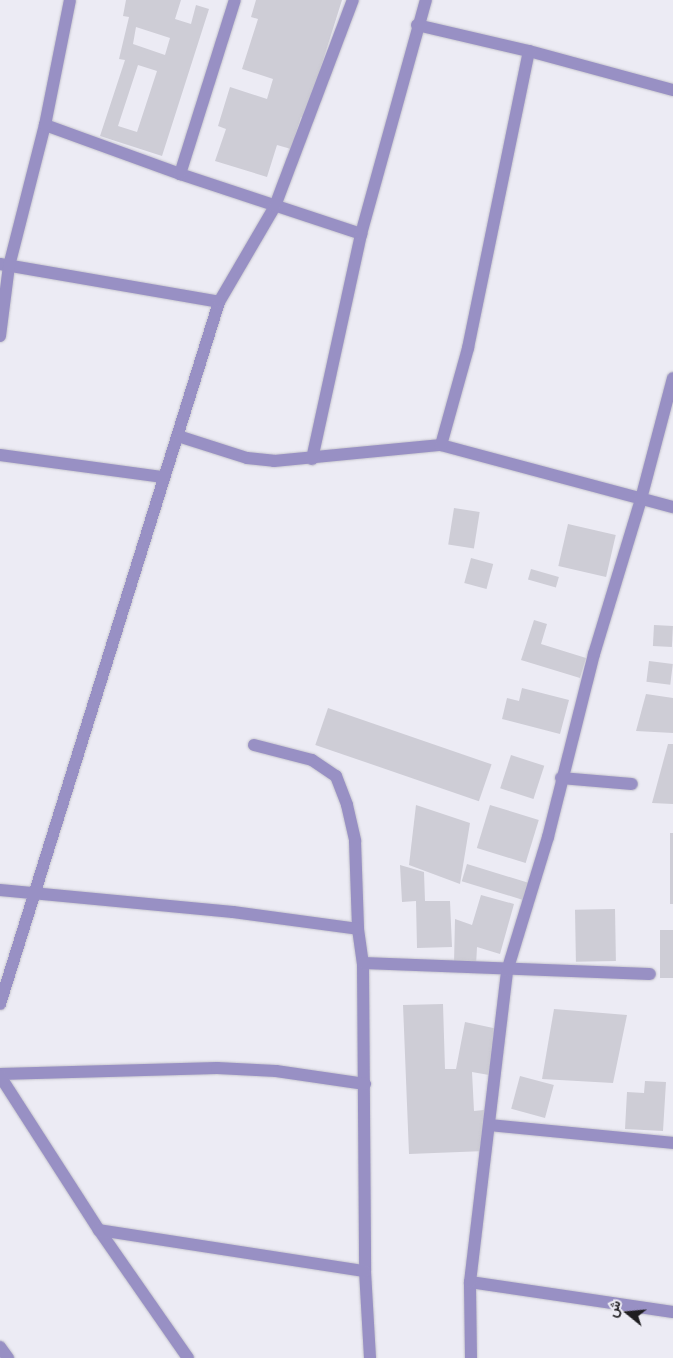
<!DOCTYPE html>
<meta charset="utf-8">
<style>
body{margin:0}
#map{position:relative;width:673px;height:1358px;overflow:hidden;background:#ecebf4;font-family:Roboto,Vazirmatn,sans-serif}
div>[style]{position:absolute}
[style*='--x']{left:calc(var(--x)*1px);top:calc(var(--y)*1px);width:calc(var(--w)*1px);rotate:calc(var(--a)*1deg)}
.building>*{inset:0;background:#cecdd6;transform-origin:0 0}
.roads{filter:drop-shadow(0 0 1px #c7c6ce) drop-shadow(0 0 1px #c7c6ce)}
.street>*{height:12px;margin:-6px;padding:0 6px;transform-origin:6px;border-radius:6px;background:#9890c4}
span{translate:-50% -50%;white-space:nowrap;text-align:center;line-height:1.15;-webkit-text-stroke:4px #ecebf4;paint-order:stroke}
.north{position:absolute;left:603px;top:1288px;width:50px;height:50px;-webkit-text-stroke:4px #ecebf4;paint-order:stroke;rotate:287deg;font-size:14px;font-weight:700;line-height:20px;text-align:center;color:#1e1d20}
.north::after{content:'';display:block;margin:auto;width:18px;height:22px;background:#1e1d20;clip-path:polygon(50% 0,100% 100%,50% 72%,0 100%)}
</style>
<div id="map">
<div class="building">
<div style="clip-path:polygon(evenodd,126px 0,181px 0,175px 19px,191px 24px,196px 5px,209px 9px,162px 156px,100px 136px,125px 60px,119px 59px,129px 17px,123px 16px,126px 0,136px 27px,170px 38px,165px 55px,133px 44px,136px 27px,126px 0,138px 65px,157px 71px,137px 132px,118px 126px,138px 65px)"></div>
<div style="clip-path:polygon(256px 0,342px 0,305px 118px,301px 117px,291px 149px,277px 145px,267px 177px,215px 161px,226px 129px,218px 126px,230px 87px,267px 99px,273px 79px,242px 69px,258px 19px,251px 17px)"></div>
<div style="left:454px;top:508px;width:26px;height:37px;rotate:9deg"></div>
<div style="left:568px;top:524px;width:49px;height:43px;rotate:13deg"></div>
<div style="left:471px;top:558px;width:23px;height:26px;rotate:15deg"></div>
<div style="left:531px;top:569px;width:29px;height:11px;rotate:16deg"></div>
<div style="clip-path:polygon(534px 620px,547px 624px,541px 644px,586px 658px,580px 678px,521px 660px)"></div>
<div style="left:654px;top:625px;width:19px;height:21px;rotate:3deg"></div>
<div style="left:649px;top:661px;width:24px;height:21px;rotate:7deg"></div>
<div style="clip-path:polygon(522px 688px,569px 700px,560px 734px,502px 719px,507px 698px,519px 701px)"></div>
<div style="clip-path:polygon(646px 694px,673px 698px,673px 733px,636px 731px)"></div>
<div style="left:328px;top:708px;width:173px;height:39px;rotate:19deg"></div>
<div style="clip-path:polygon(668px 744px,673px 744px,673px 804px,652px 803px)"></div>
<div style="left:511px;top:755px;width:35px;height:35px;rotate:18deg"></div>
<div style="clip-path:polygon(416px 805px,470px 823px,460px 884px,409px 865px)"></div>
<div style="left:490px;top:805px;width:51px;height:45px;rotate:17deg"></div>
<div style="left:670px;top:833px;width:3px;height:71px"></div>
<div style="left:467px;top:864px;width:65px;height:18px;rotate:17deg"></div>
<div style="clip-path:polygon(400px 865px,424px 872px,425px 901px,450px 901px,452px 947px,417px 948px,416px 901px,402px 902px)"></div>
<div style="clip-path:polygon(481px 895px,514px 904px,500px 954px,477px 947px,476px 966px,454px 963px,455px 919px,472px 925px)"></div>
<div style="left:615px;top:909px;width:52px;height:40px;rotate:89deg"></div>
<div style="left:673px;top:930px;width:48px;height:13px;rotate:90deg"></div>
<div style="clip-path:polygon(443px 1004px,445px 1069px,456px 1069px,465px 1022px,498px 1029px,489px 1075px,472px 1072px,474px 1111px,484px 1110px,485px 1151px,409px 1154px,403px 1005px)"></div>
<div style="clip-path:polygon(554px 1009px,627px 1015px,613px 1083px,542px 1079px)"></div>
<div style="left:520px;top:1076px;width:35px;height:34px;rotate:15deg"></div>
<div style="clip-path:polygon(645px 1081px,666px 1082px,663px 1131px,625px 1129px,627px 1092px,644px 1093px)"></div>
</div>
<div class="roads">
<div class="street">
<div style="--x:417;--y:25;--w:115;--a:13.1"></div>
<div style="--x:529;--y:51;--w:149;--a:15.2"></div>
<div style="--x:45;--y:125;--w:144;--a:19.9"></div>
<div style="--x:180;--y:174;--w:191;--a:18.3"></div>
<div style="--x:180;--y:174;--w:182;--a:-72.5"></div>
<div style="--x:0;--y:264;--w:222;--a:9.8"></div>
<div style="--x:0;--y:336;--w:71;--a:-82.7"></div>
<div style="--x:9;--y:266;--w:146;--a:-75.7"></div>
<div style="--x:45;--y:125;--w:127;--a:-78.7"></div>
<div style="--x:178;--y:436;--w:72;--a:17.7"></div>
<div style="--x:247;--y:458;--w:27;--a:6"></div>
<div style="--x:274;--y:461;--w:168;--a:-5.5"></div>
<div style="--x:441;--y:445;--w:240;--a:15"></div>
<div style="--x:441;--y:445;--w:101;--a:-74.4"></div>
<div style="--x:468;--y:348;--w:303;--a:-78.4"></div>
<div style="--x:0;--y:455;--w:163;--a:7.7"></div>
<div style="--x:312;--y:459;--w:230;--a:-77.7"></div>
<div style="--x:361;--y:234;--w:243;--a:-74.5"></div>
<div style="--x:254;--y:745;--w:60;--a:14.5"></div>
<div style="--x:312;--y:760;--w:29;--a:34"></div>
<div style="--x:336;--y:776;--w:31;--a:69"></div>
<div style="--x:347;--y:805;--w:37;--a:77"></div>
<div style="--x:355;--y:841;--w:88;--a:88"></div>
<div style="--x:358;--y:929;--w:34;--a:82"></div>
<div style="--x:363;--y:963;--w:308;--a:89.6"></div>
<div style="--x:365;--y:1271;--w:87;--a:86.7"></div>
<div style="--x:561;--y:778;--w:71;--a:4.8"></div>
<div style="--x:0;--y:890;--w:234;--a:5.4"></div>
<div style="--x:233;--y:912;--w:126;--a:7.7"></div>
<div style="--x:363;--y:963;--w:287;--a:2.2"></div>
<div style="--x:0;--y:1004;--w:735;--a:-72.67"></div>
<div style="--x:219;--y:302;--w:111;--a:-59.7"></div>
<div style="--x:275;--y:206;--w:220;--a:-69.3"></div>
<div style="--x:0;--y:1074;--w:217;--a:-1.6"></div>
<div style="--x:217;--y:1068;--w:59;--a:2.9"></div>
<div style="--x:276;--y:1071;--w:90;--a:8.3"></div>
<div style="--x:0;--y:1076;--w:183;--a:57.3"></div>
<div style="--x:99;--y:1230;--w:156;--a:55.2"></div>
<div style="--x:490;--y:1125;--w:184;--a:5.6"></div>
<div style="--x:99;--y:1230;--w:269;--a:8.8"></div>
<div style="--x:470;--y:1282;--w:205;--a:8.4"></div>
<div style="--x:0;--y:1347;--w:14;--a:54"></div>
<div style="--x:471;--y:1358;--w:76;--a:-90.8"></div>
<div style="--x:470;--y:1282;--w:313;--a:-83.2"></div>
<div style="--x:507;--y:971;--w:140;--a:-73"></div>
<div style="--x:548;--y:837;--w:189;--a:-75.9"></div>
<div style="--x:594;--y:654;--w:162;--a:-73.1"></div>
<div style="--x:641;--y:499;--w:125;--a:-75.2"></div>
</div>
</div>
<div class="north">ش</div>
</div>
